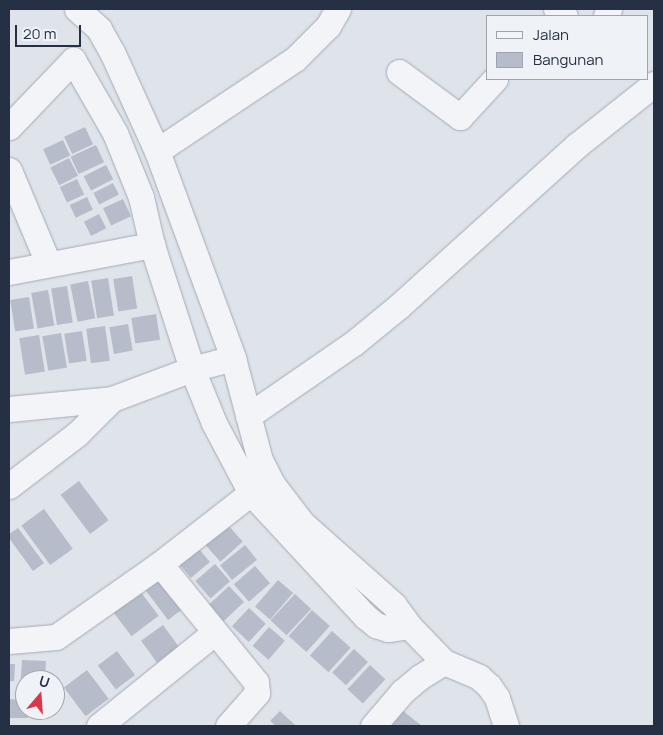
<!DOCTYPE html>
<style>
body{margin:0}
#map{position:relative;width:663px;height:735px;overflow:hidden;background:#dfe3ea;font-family:Manrope,sans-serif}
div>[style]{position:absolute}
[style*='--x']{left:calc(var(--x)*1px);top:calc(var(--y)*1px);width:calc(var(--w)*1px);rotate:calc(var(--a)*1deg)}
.building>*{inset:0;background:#b6bcc9;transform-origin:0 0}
.roads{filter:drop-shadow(0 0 1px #a4aab5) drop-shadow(0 0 1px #a4aab5)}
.minor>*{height:25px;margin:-12.5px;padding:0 12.5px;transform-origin:12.5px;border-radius:12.5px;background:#f3f4f8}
span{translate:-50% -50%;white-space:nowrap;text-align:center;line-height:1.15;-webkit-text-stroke:4px #eff2f7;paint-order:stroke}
.frame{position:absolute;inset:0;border:10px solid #263044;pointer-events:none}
.legend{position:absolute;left:486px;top:15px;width:162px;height:65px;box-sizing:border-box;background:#eff2f7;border:1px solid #9fa4af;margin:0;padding:6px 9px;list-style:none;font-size:15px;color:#263044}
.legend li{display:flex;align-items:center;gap:10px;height:25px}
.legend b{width:25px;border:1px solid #9fa4af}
.north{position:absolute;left:15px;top:670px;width:50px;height:50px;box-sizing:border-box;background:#eff2f7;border:1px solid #9fa4af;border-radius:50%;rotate:18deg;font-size:14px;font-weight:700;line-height:20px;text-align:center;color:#263044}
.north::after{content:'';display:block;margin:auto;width:18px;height:22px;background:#dd364b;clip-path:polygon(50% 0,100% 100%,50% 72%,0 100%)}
.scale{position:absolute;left:15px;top:25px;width:66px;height:22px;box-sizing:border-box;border:2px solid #263044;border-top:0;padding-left:6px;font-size:15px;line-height:18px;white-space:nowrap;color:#263044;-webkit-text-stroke:4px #eff2f7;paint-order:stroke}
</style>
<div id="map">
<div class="building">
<div style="left:85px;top:127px;width:19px;height:23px;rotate:65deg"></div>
<div style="left:63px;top:140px;width:17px;height:22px;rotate:65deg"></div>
<div style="left:96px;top:145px;width:19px;height:28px;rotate:65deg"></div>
<div style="left:69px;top:158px;width:20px;height:21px;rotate:63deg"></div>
<div style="left:106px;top:165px;width:16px;height:25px;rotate:63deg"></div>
<div style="left:77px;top:179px;width:17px;height:19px;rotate:65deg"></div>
<div style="left:113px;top:183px;width:13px;height:22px;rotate:63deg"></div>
<div style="left:87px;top:197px;width:14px;height:19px;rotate:65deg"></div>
<div style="left:123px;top:199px;width:19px;height:22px;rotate:65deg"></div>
<div style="left:99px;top:214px;width:16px;height:17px;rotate:63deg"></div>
<div style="left:132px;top:276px;width:33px;height:19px;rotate:81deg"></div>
<div style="left:108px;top:278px;width:38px;height:17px;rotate:81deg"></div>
<div style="left:88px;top:281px;width:38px;height:18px;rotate:79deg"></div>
<div style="left:67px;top:286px;width:37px;height:16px;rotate:81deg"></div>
<div style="left:48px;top:290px;width:36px;height:17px;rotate:80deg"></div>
<div style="left:29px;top:297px;width:32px;height:19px;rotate:81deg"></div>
<div style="left:156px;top:314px;width:26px;height:25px;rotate:81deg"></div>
<div style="left:128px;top:324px;width:27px;height:19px;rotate:80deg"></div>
<div style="left:105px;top:326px;width:35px;height:19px;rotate:82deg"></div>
<div style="left:82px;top:331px;width:30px;height:18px;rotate:81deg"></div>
<div style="left:61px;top:333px;width:35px;height:19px;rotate:80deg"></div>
<div style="left:39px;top:335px;width:37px;height:20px;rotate:81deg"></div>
<div style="left:79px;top:481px;width:49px;height:23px;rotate:53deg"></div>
<div style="left:44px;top:509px;width:49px;height:28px;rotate:54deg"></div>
<div style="left:226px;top:523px;width:25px;height:30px;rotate:48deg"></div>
<div style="clip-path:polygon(18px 528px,44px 563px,33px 571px,9px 538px,9px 534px)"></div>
<div style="left:245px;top:545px;width:19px;height:32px;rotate:51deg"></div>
<div style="left:199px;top:549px;width:17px;height:25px;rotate:50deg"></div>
<div style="left:215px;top:564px;width:23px;height:26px;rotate:49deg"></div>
<div style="left:255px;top:566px;width:23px;height:28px;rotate:49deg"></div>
<div style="left:155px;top:576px;width:43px;height:16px;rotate:53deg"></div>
<div style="left:278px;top:580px;width:20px;height:35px;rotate:41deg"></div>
<div style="left:229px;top:586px;width:22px;height:28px;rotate:47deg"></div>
<div style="left:140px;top:591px;width:31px;height:34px;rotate:53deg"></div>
<div style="left:295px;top:594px;width:22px;height:36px;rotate:43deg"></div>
<div style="left:249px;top:608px;width:23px;height:25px;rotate:43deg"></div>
<div style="left:312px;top:610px;width:24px;height:35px;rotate:42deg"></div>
<div style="left:163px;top:625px;width:27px;height:27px;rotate:54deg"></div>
<div style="left:269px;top:627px;width:21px;height:25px;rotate:41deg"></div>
<div style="left:332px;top:631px;width:25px;height:33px;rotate:42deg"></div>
<div style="left:354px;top:649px;width:19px;height:32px;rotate:43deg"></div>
<div style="left:117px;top:651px;width:30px;height:24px;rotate:53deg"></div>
<div style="clip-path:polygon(22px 660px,46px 661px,45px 680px,25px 680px,25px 691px,20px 691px)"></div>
<div style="clip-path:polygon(9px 664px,15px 664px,14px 681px,9px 681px)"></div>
<div style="left:370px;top:665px;width:21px;height:33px;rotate:43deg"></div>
<div style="left:87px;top:670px;width:36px;height:29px;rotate:53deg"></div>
<div style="clip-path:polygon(9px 699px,25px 700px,25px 710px,29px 710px,28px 718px,9px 718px)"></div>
<div style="clip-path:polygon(34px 710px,50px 710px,50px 718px,33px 717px)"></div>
<div style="clip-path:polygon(280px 711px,296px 726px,276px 726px,270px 721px)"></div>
<div style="clip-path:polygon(403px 711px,422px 726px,391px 726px)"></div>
</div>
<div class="roads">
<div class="minor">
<div style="--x:77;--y:9;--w:30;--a:42"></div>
<div style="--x:99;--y:29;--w:26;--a:61"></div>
<div style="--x:112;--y:52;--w:109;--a:65.6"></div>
<div style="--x:157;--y:151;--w:221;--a:69.8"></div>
<div style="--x:233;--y:358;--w:106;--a:75.2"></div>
<div style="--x:260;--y:460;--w:28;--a:63"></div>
<div style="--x:273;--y:485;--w:48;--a:52.7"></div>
<div style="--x:302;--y:523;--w:123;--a:41.7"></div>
<div style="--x:394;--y:605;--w:26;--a:54"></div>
<div style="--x:409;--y:626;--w:50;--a:45.8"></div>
<div style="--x:444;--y:662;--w:38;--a:23"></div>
<div style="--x:479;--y:677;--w:13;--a:42"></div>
<div style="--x:489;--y:686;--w:14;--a:56"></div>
<div style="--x:497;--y:698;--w:29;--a:72"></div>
<div style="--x:556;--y:9;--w:11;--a:38"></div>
<div style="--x:606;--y:16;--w:8;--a:-67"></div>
<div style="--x:399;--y:72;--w:76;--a:36.4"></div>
<div style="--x:460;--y:117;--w:52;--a:-47.4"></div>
<div style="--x:9;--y:127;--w:93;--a:-46.3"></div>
<div style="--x:73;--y:60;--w:84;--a:60.1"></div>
<div style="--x:115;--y:133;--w:69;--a:67.9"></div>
<div style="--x:141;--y:197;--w:49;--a:77.1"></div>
<div style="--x:152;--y:245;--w:130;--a:72.1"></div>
<div style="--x:192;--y:369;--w:58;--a:67.8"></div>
<div style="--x:214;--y:423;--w:79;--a:62.1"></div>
<div style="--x:251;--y:493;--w:169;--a:47.2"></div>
<div style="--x:366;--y:617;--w:13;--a:39"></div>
<div style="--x:376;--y:625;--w:13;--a:18"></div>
<div style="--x:388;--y:629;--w:21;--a:-8"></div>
<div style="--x:157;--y:151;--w:166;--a:-33.7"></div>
<div style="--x:295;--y:59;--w:47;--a:-45"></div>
<div style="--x:328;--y:26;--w:20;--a:-60"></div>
<div style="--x:9;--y:170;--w:101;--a:67.2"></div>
<div style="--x:9;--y:272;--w:146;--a:-10.7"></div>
<div style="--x:9;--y:409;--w:103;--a:-5.5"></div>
<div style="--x:112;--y:399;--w:85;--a:-20.6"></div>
<div style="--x:192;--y:369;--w:42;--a:-15"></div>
<div style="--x:248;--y:416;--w:129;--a:-34.6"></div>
<div style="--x:354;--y:343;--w:58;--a:-39.4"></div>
<div style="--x:399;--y:306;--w:239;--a:-42.1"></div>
<div style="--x:576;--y:146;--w:100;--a:-38.5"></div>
<div style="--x:9;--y:486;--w:86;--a:-37.4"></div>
<div style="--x:77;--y:434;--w:49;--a:-45"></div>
<div style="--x:160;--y:564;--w:152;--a:50.9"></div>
<div style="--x:256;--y:682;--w:11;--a:85"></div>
<div style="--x:257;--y:693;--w:44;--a:131.3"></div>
<div style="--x:9;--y:641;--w:47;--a:-4.9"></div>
<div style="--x:56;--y:637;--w:127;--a:-35.1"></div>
<div style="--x:160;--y:564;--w:115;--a:-38"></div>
<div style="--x:99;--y:726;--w:149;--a:-39"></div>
<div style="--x:373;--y:726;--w:45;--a:-49.5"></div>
<div style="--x:402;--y:692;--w:23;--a:-40"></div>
<div style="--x:420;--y:677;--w:28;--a:-32"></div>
</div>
</div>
<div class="frame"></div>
<ul class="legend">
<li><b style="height:6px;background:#f3f4f8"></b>Jalan</li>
<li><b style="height:14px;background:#b6bcc9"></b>Bangunan</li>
</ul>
<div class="north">U</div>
<div class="scale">20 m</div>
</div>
